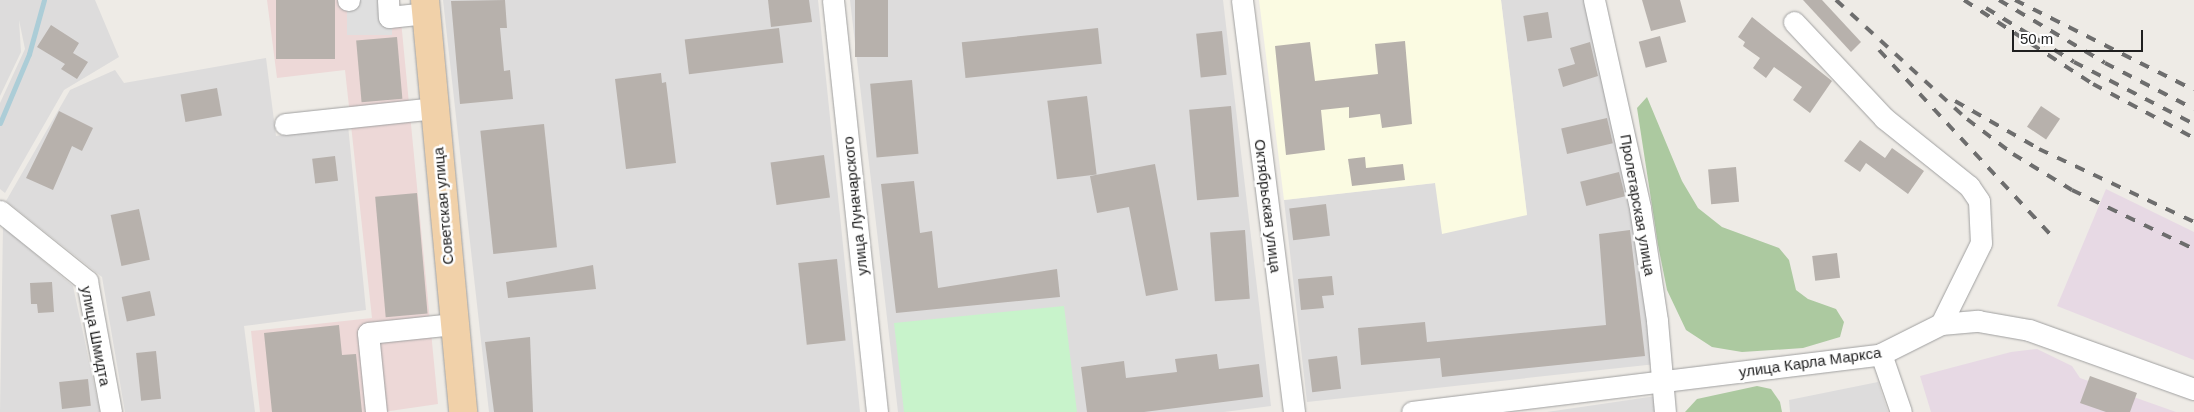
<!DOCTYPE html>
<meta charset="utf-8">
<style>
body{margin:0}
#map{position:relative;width:2194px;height:412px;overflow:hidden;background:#eeebe6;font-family:Helvetica,sans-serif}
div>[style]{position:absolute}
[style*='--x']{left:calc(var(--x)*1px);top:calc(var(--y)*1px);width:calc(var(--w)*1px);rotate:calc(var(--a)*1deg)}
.residential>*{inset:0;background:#dddcdc}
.commercial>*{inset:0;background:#edd8d7}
.industrial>*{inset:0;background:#e7d9e4}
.education>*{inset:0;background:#fbfbe2}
.forest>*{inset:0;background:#acc9a0}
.park>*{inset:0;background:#c8f3cb}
.parking>*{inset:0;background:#dfdfdf;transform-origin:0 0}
.stream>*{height:5px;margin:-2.5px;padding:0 2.5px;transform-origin:2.5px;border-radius:2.5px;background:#accdd7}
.building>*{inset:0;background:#b7b1ac;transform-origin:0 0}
.roads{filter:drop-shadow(0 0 1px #a0a0a0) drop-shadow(0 0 1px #a0a0a0)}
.minor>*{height:21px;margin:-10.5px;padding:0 10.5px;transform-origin:10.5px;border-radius:10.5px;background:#fff}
.major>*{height:28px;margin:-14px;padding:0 14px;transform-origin:14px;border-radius:14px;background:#f1d1a9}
.rail>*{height:4px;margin-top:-2px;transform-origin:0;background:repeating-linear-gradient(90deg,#6d6d6d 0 10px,transparent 0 20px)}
span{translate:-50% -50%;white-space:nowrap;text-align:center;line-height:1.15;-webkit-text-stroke:5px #fff;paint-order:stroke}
.street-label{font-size:15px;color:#1f1f1f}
.scale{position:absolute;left:2012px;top:30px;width:131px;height:22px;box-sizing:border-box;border:2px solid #1f1f1f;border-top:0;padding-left:6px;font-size:15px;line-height:18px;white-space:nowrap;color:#1f1f1f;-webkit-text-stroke:4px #fff;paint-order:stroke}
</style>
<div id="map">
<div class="residential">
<div style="clip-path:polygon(0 0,95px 0,119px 57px,64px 90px,5px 193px,0 189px,0 103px,25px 49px,19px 20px,21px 52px,0 96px)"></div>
<div style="clip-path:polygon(443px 0,818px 0,860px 412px,489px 412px)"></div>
<div style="clip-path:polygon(850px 0,1223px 0,1271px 406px,1224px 412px,898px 412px)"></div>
<div style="clip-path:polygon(1501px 0,1586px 0,1614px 91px,1656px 364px,1307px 402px,1284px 200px,1435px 183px,1527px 215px)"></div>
<div style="clip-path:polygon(266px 58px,276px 136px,348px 125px,366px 310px,244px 326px,255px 412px,125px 412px,102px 277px,6px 201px,70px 90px,115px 70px,124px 83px)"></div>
<div style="clip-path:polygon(3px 227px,73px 286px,100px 412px,0 412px)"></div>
<div style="clip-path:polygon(1878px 382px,1888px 412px,1790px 412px,1789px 400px)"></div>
<div style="clip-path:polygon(1656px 396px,1658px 412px,1547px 412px)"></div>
</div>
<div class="commercial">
<div style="clip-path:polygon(267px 0,399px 0,438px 404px,383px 412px,260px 412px,251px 331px,372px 318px,345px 70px,277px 78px)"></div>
</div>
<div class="industrial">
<div style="clip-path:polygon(2106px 189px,2194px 232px,2194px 360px,2057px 306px)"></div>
<div style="clip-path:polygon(2037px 349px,2072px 366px,2080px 378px,2176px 412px,1931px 412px,1920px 376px,2011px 352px)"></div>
</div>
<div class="education">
<div style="clip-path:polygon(1259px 0,1501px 0,1527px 215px,1442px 234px,1435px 183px,1284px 200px)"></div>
</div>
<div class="forest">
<div style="clip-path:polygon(1647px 97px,1682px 181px,1698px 208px,1722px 227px,1779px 248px,1789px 260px,1796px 290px,1808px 299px,1836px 309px,1844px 322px,1840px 337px,1803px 348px,1742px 352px,1712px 347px,1686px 330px,1667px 290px,1658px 245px,1637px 108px)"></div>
<div style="clip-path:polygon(1757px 386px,1771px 389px,1780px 402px,1782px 412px,1685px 412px,1697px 399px)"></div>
</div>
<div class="park">
<div style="clip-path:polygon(1064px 306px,1077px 412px,904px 412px,894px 323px)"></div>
</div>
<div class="parking">
<div style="left:347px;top:0;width:45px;height:35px"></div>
</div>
<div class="stream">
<div style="--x:0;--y:123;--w:75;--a:-67.2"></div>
<div style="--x:29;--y:54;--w:56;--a:-74.5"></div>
</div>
<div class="building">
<div style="left:276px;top:0;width:59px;height:59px"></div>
<div style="clip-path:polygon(505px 0,507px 28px,500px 28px,504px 71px,510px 70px,513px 99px,460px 104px,451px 1px)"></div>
<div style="clip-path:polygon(768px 0,809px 0,812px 22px,771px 27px)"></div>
<div style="left:855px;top:0;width:33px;height:57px"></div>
<div style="clip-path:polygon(1642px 0,1680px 0,1686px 22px,1651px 31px)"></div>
<div style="clip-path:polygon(1803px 0,1822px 0,1861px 42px,1851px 52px)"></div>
<div style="left:1548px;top:12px;width:26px;height:25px;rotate:81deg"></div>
<div style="clip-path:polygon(1752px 17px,1832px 81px,1810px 113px,1793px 100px,1802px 87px,1774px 67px,1766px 78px,1753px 68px,1760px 58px,1743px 46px,1745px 42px,1738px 37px)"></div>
<div style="clip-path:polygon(51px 25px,79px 43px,73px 53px,88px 62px,77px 79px,61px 69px,65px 64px,37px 47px)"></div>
<div style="left:779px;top:28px;width:35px;height:95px;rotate:83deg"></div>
<div style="left:1098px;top:28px;width:36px;height:137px;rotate:84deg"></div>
<div style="left:1222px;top:31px;width:44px;height:26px;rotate:84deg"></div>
<div style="left:1660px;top:36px;width:27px;height:22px;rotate:75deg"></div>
<div style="left:397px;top:37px;width:62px;height:41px;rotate:85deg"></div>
<div style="clip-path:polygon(1405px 41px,1412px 124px,1382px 128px,1380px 114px,1349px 118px,1349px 107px,1321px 110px,1325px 150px,1286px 155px,1275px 46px,1310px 42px,1315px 81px,1378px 74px,1375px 44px)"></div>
<div style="clip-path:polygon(1590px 42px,1598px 76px,1563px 87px,1558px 69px,1575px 64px,1570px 48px)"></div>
<div style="clip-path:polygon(661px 73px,662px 83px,666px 82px,676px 163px,626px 169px,615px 79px)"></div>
<div style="left:912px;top:80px;width:74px;height:42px;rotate:85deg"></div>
<div style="left:217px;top:88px;width:28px;height:37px;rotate:80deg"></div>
<div style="left:1087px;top:96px;width:79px;height:40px;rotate:83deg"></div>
<div style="left:1231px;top:106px;width:91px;height:42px;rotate:85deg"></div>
<div style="left:2041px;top:106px;width:23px;height:25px;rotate:34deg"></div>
<div style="clip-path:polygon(59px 111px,93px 128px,82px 151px,72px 146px,53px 190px,26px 178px)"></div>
<div style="left:1607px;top:118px;width:26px;height:47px;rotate:77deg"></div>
<div style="left:544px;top:124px;width:124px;height:64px;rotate:84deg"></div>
<div style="clip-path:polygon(1860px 140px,1885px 158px,1892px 148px,1924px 171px,1908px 194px,1866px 163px,1860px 172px,1844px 161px)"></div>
<div style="left:824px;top:155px;width:43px;height:54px;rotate:82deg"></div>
<div style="left:335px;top:156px;width:25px;height:23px;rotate:83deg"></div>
<div style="clip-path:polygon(1365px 157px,1366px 168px,1403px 164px,1405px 180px,1352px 186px,1348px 159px)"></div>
<div style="clip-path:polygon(1155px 164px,1178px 290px,1146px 296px,1129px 207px,1097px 213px,1090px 176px)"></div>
<div style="left:1736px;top:167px;width:35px;height:28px;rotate:85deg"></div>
<div style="left:1619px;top:172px;width:25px;height:40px;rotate:76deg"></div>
<div style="clip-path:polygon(914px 181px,920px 233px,932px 231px,938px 288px,1057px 269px,1060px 297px,896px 313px,881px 184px)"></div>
<div style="left:417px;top:193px;width:121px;height:42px;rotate:85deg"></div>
<div style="left:1326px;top:204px;width:32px;height:37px;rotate:83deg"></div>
<div style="left:139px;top:209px;width:52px;height:29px;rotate:78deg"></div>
<div style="left:1245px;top:230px;width:69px;height:35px;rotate:86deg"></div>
<div style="clip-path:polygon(1630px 230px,1645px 356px,1442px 377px,1440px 358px,1361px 365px,1358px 328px,1425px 322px,1427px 342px,1606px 325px,1599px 234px)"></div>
<div style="left:1837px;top:253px;width:25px;height:25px;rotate:83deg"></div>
<div style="left:837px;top:259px;width:82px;height:39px;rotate:84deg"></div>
<div style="clip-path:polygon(593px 265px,596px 289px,508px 298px,506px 282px)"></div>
<div style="clip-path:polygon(1332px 276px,1334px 295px,1322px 296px,1324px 308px,1301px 310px,1298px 279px)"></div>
<div style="clip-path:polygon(52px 282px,54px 312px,38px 313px,37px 304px,31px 304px,30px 283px)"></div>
<div style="left:150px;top:291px;width:25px;height:29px;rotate:78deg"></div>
<div style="clip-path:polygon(339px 325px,342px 355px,356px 354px,362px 412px,272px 412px,264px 333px)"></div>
<div style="clip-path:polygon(530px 337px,533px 412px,494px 412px,485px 342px)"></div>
<div style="left:156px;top:351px;width:48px;height:20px;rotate:84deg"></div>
<div style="clip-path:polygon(1217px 354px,1219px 369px,1259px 364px,1263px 397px,1144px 412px,1087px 412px,1081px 367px,1124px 361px,1126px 378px,1177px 372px,1175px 359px)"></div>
<div style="left:1337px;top:356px;width:33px;height:29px;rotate:83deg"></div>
<div style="clip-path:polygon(2090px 376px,2137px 393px,2130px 412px,2106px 412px,2080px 403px)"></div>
<div style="left:88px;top:379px;width:27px;height:29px;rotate:84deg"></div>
</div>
<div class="roads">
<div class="minor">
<div style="--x:348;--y:0;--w:1;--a:0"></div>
<div style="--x:388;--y:0;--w:17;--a:87"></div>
<div style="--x:389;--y:17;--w:37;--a:-6"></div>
<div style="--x:833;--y:0;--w:414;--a:83.9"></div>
<div style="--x:1242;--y:0;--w:415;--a:82.8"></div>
<div style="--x:1594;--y:0;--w:213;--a:77.5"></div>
<div style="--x:1640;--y:208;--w:114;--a:81.4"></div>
<div style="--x:1657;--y:321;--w:91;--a:85"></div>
<div style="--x:1794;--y:22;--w:132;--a:46.8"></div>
<div style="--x:1884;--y:118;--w:109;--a:38.7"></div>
<div style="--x:1969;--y:186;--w:18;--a:56"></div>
<div style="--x:1979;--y:201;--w:42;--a:87.3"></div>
<div style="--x:1981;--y:243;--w:90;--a:116.3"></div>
<div style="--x:285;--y:124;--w:150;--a:-6.1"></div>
<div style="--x:0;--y:211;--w:112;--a:38.8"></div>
<div style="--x:87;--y:281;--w:133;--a:79.6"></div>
<div style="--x:1881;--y:354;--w:61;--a:71"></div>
<div style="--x:376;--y:412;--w:79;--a:-95.8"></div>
<div style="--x:368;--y:333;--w:86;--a:-6"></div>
<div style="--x:1412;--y:412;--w:473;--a:-7"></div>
<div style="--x:1881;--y:354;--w:67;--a:-26.6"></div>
<div style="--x:1941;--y:324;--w:37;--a:-5"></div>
<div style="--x:1978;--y:321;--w:52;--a:10"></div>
<div style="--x:2029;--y:330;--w:175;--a:19.7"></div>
</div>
<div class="major">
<div style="--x:425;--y:0;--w:414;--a:84.7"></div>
</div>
</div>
<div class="rail">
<div style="--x:1836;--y:0;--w:177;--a:42.3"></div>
<div style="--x:1967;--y:119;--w:58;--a:37.3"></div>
<div style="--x:2013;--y:154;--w:69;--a:31.4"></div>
<div style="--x:2072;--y:190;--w:136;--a:25.8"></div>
<div style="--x:1964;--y:0;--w:154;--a:33.1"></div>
<div style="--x:2093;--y:84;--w:115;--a:28.1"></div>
<div style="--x:1999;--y:0;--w:123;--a:30.7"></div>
<div style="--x:2105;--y:63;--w:100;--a:27.3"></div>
<div style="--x:2015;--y:0;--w:200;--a:26.7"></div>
<div style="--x:1986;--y:8;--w:103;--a:31.5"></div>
<div style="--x:2074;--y:62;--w:135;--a:27.3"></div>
<div style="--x:1879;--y:50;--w:254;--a:47.1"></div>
<div style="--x:1955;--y:101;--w:97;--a:29.7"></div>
<div style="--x:2039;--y:149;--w:171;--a:25.2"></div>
</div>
<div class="street-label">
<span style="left:1638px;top:205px;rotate:80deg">Пролетарская улица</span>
<span style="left:443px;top:206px;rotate:-95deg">Советская улица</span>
<span style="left:855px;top:206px;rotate:-96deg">улица Луначарского</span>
<span style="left:1268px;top:206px;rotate:83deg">Октябрьская улица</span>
<span style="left:96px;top:336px;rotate:79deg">улица Шмидта</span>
<span style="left:1810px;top:362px;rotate:-8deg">улица Карла Маркса</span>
</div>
<div class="scale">50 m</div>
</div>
